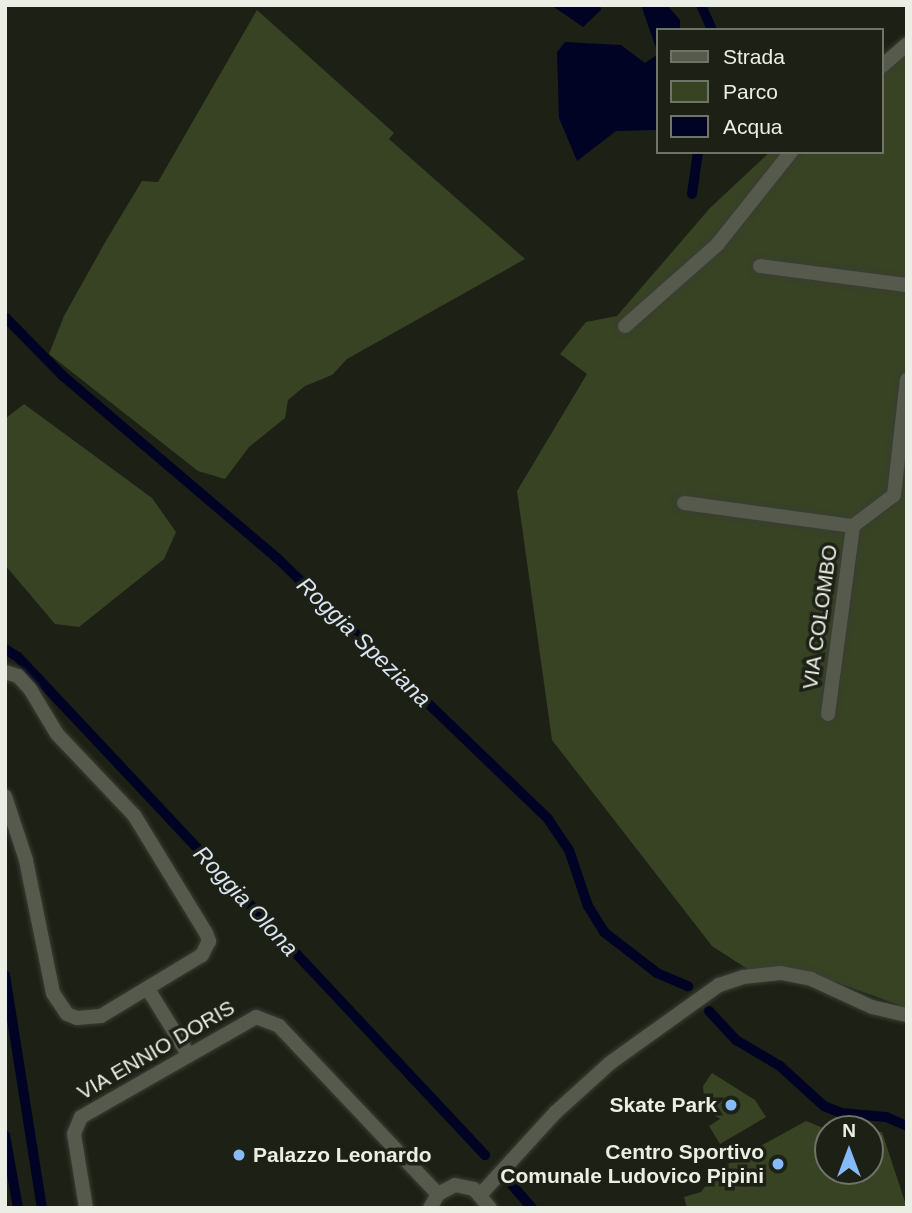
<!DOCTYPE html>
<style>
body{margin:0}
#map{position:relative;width:912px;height:1213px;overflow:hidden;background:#1d2115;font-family:Helvetica,sans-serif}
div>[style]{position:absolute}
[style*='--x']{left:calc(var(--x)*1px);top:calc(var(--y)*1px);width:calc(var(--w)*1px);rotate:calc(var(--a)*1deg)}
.green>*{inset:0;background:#384324}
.water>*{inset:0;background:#000324}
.canal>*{height:10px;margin:-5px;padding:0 5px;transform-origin:5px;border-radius:5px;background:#000324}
.roads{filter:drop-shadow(0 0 2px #393d35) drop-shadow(0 0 2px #393d35)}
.minor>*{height:14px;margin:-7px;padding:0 7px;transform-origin:7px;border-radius:7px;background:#555a4c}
.dots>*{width:19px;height:19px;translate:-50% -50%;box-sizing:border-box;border:4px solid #1d2115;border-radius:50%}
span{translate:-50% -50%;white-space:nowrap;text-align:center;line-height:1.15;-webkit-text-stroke:7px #1d2115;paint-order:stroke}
.street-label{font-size:21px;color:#eaeee5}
.poi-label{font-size:21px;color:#eaeee5;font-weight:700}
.right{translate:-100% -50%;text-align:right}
.left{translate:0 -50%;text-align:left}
.water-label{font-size:23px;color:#dae4f2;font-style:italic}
.frame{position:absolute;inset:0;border:7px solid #eaeee5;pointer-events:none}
.legend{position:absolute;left:656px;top:28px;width:228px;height:126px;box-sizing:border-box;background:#1d2115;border:2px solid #6f7368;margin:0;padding:9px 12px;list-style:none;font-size:21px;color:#eaeee5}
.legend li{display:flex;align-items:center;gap:14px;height:35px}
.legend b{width:35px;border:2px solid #6f7368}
.north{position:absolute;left:814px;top:1115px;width:70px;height:70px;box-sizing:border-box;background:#1d2115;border:2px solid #6f7368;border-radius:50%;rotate:0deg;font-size:19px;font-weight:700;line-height:28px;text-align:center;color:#eaeee5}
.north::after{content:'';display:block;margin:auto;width:24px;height:32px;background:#86bbfb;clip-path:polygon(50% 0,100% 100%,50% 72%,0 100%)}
</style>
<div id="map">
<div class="green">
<div style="clip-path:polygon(257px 10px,394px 133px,389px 139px,525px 259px,347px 359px,332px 375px,305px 386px,288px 400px,285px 418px,249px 447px,225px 479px,198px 471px,49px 354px,64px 316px,107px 239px,142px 181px,158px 182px)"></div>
<div style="clip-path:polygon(907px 51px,907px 1008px,808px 972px,749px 970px,712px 946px,552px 740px,517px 491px,587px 374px,560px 354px,586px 322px,617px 316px,710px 208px,770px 152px,882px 152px,882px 65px)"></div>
<div style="clip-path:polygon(24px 404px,152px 498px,176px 532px,164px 559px,79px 627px,55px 624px,5px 565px,5px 419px)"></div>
<div style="clip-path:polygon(712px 1073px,755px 1100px,766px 1117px,720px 1144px,709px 1126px,720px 1119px,705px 1109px,703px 1086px)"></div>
<div style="clip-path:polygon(806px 1121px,828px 1130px,828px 1171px,870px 1171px,870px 1131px,882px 1132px,907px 1208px,687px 1208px,684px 1197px,701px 1192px,717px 1170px)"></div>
</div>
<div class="water">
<div style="clip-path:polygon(551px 5px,600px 5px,601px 10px,583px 27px)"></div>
<div style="clip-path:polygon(641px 5px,667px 5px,680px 20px,680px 30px,658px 30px,658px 130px,616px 131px,577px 161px,559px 118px,557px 52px,565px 42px,621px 45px,645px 63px,658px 54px)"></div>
</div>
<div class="canal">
<div style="--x:701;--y:5;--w:27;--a:66"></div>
<div style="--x:692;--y:194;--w:42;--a:-81.9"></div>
<div style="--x:5;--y:317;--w:83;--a:45.5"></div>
<div style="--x:63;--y:376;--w:281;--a:40.4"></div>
<div style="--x:277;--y:558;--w:376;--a:43.9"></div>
<div style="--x:548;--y:819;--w:37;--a:56"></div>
<div style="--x:569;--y:850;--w:59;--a:71.3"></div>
<div style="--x:588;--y:906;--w:31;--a:58"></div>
<div style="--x:604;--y:932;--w:67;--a:37.7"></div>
<div style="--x:657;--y:973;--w:34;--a:23"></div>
<div style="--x:5;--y:649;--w:15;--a:32"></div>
<div style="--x:18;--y:657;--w:683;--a:46.84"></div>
<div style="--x:5;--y:975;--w:236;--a:81"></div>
<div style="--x:709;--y:1011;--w:40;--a:47"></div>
<div style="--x:736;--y:1040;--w:51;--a:30.6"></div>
<div style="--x:780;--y:1066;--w:59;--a:42.3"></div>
<div style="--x:824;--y:1106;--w:18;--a:22"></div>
<div style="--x:841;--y:1113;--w:45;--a:5.1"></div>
<div style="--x:886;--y:1117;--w:23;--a:23"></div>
<div style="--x:5;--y:1135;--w:74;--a:79.9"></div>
<div style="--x:512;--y:1185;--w:30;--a:49"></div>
</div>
<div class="roads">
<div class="minor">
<div style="--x:882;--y:66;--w:33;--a:-41"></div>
<div style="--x:760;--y:266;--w:148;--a:7.4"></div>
<div style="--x:625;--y:326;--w:123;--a:-41.4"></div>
<div style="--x:717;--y:245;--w:119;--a:-51.5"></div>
<div style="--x:684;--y:503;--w:171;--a:7.8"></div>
<div style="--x:5;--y:672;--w:14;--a:17"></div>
<div style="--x:18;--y:676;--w:18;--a:47"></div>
<div style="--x:30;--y:689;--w:52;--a:59"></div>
<div style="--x:57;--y:734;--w:112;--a:46.5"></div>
<div style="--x:134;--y:815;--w:138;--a:58.6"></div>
<div style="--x:206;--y:933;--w:9;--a:69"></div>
<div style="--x:209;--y:941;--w:16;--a:117"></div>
<div style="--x:202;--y:955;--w:118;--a:148.9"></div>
<div style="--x:101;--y:1016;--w:24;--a:175"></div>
<div style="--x:77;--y:1018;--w:11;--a:-158"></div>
<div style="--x:67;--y:1014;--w:25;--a:-124"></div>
<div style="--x:53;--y:993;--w:136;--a:-101.5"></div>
<div style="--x:26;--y:860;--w:67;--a:-108.2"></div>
<div style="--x:828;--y:714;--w:190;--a:-82.4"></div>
<div style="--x:853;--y:526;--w:51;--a:-37.1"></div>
<div style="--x:894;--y:495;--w:116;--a:-83.6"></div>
<div style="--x:148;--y:989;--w:76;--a:58.4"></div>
<div style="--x:481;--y:1194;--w:111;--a:-47.6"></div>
<div style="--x:556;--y:1112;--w:73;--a:-42.2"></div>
<div style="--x:610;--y:1063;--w:134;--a:-35.6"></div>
<div style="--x:719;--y:985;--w:25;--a:-18"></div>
<div style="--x:743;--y:977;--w:38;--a:-6"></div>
<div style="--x:781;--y:973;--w:31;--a:11"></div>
<div style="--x:811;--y:979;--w:67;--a:24.7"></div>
<div style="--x:872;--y:1007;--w:36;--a:13"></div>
<div style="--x:86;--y:1208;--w:75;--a:-99.2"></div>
<div style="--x:74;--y:1134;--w:18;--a:-68"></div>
<div style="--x:81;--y:1117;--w:202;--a:-29.7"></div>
<div style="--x:256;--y:1017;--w:25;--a:21"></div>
<div style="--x:279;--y:1026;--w:231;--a:46.6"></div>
<div style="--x:430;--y:1208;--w:16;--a:-60"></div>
<div style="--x:438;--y:1194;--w:19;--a:-28"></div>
<div style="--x:455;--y:1185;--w:19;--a:12"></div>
<div style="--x:474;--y:1189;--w:25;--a:50"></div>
</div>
</div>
<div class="dots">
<div style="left:731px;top:1105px;background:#86bbfb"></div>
<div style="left:239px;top:1155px;background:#86bbfb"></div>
<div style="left:778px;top:1164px;background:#86bbfb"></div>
</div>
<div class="street-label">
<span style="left:820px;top:617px;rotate:-82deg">VIA COLOMBO</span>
<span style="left:156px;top:1050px;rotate:-30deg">VIA ENNIO DORIS</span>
</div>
<div class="poi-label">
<span class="right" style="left:717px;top:1105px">Skate Park</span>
<span class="right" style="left:764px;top:1164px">Centro Sportivo<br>Comunale Ludovico Pipini</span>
<span class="left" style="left:253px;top:1155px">Palazzo Leonardo</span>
</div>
<div class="water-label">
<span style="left:364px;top:642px;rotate:44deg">Roggia Speziana</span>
<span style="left:246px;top:901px;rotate:47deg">Roggia Olona</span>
</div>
<div class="frame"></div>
<ul class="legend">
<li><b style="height:9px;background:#555a4c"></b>Strada</li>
<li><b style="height:19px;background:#384324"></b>Parco</li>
<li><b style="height:19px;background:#000324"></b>Acqua</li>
</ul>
<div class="north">N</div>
</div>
